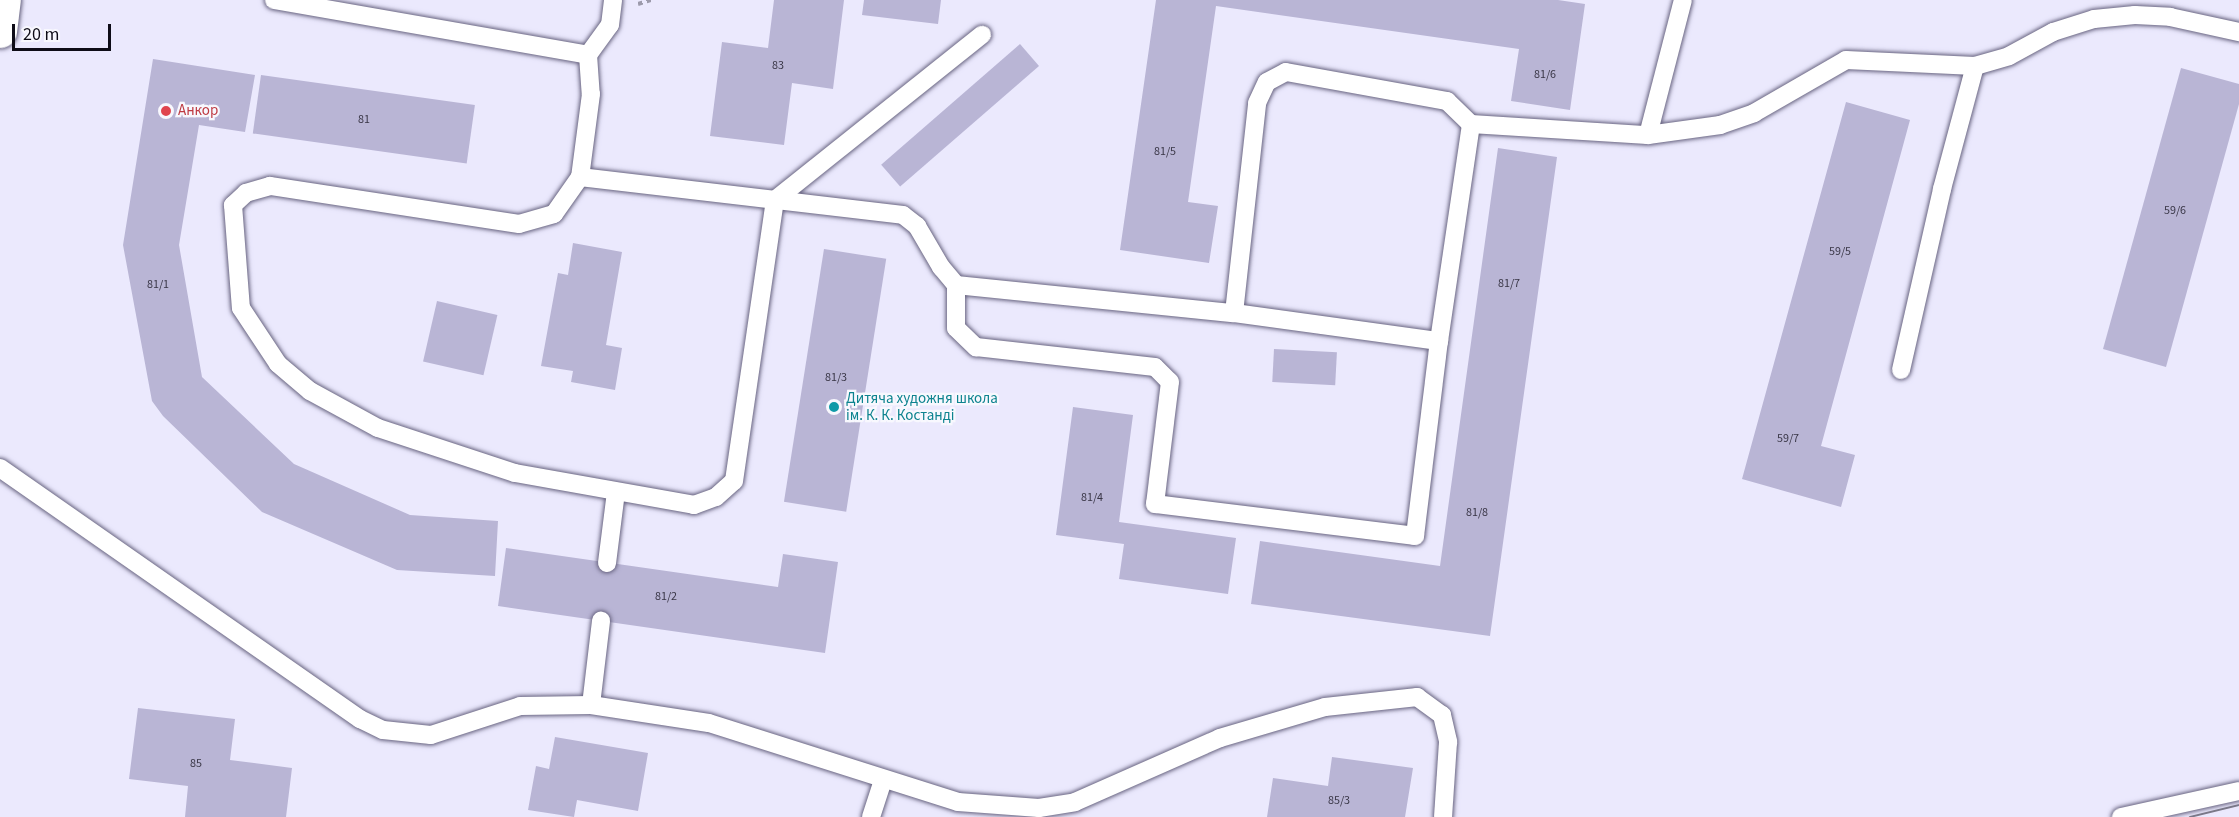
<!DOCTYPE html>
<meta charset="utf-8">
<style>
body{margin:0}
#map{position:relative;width:2239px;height:817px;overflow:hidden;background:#ebe9fd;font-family:"Source Sans 3",sans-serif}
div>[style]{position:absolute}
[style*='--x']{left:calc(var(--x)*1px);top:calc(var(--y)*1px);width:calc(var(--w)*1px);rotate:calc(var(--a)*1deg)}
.building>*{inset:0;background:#b9b5d5;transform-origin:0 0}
.path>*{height:4px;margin-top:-2px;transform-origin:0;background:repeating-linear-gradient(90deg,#9c9aab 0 4.5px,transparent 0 9px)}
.roads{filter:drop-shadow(0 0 2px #686481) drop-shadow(0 0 2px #686481)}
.service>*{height:18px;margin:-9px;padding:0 9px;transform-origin:9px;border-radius:9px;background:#fff}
.tertiary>*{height:33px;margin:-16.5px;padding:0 16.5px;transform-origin:16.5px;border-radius:16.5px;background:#fff}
.tram>*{height:1.5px;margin:-0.75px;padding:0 0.75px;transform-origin:0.75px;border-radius:0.75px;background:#7a7888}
.dots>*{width:16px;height:16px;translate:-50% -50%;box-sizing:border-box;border:3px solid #f8f8fe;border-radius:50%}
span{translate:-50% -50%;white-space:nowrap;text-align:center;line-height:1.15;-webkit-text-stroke:4.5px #f8f8fe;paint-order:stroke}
.number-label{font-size:12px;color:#393646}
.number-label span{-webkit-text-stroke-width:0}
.health-label{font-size:15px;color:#be3a42}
.left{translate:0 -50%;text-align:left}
.culture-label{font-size:15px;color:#0d838f}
.scale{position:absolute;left:12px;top:24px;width:99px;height:27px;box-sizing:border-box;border:3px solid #0e0c17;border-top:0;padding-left:8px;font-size:18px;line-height:21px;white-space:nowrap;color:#0e0c17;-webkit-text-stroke:4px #f8f8fe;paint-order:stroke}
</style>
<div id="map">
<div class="building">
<div style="clip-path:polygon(774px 0,844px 0,833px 89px,792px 83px,784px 145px,710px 136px,722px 42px,768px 48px)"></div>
<div style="clip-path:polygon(864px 0,941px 0,938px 24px,862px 15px)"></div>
<div style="clip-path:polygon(1156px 0,1558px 0,1585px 4px,1570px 110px,1511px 101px,1519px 49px,1216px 6px,1188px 202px,1218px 206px,1209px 263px,1120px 250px)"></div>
<div style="left:1020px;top:44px;width:29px;height:184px;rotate:49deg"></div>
<div style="clip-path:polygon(153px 59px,255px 75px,245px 132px,199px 125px,179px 245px,202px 377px,294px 464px,410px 515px,498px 521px,495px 576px,397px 570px,262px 512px,163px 416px,152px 401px,123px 245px)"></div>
<div style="clip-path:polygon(2181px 68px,2239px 84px,2239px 104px,2166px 367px,2103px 349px)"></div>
<div style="left:261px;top:75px;width:216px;height:59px;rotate:8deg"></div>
<div style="clip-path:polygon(1846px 102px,1910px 120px,1821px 446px,1855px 455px,1841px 507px,1742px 479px)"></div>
<div style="clip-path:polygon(1498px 148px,1557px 157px,1490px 636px,1251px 604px,1260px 541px,1440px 566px)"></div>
<div style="clip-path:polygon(573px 243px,622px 252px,606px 345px,622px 348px,615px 390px,571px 382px,573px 371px,541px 366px,558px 273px,568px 275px)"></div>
<div style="left:824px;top:249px;width:63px;height:256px;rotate:9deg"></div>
<div style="left:437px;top:301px;width:62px;height:62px;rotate:13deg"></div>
<div style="left:1274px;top:349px;width:63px;height:33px;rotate:3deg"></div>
<div style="clip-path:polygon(1073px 407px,1133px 415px,1119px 522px,1236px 538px,1228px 594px,1119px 579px,1124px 544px,1056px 535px)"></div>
<div style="clip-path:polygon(506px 548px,778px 587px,783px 554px,838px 562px,825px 653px,498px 606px)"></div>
<div style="clip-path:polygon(138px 708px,235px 719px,230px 760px,292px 768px,286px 817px,185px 817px,188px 786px,129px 779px)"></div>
<div style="clip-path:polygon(555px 737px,648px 753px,638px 811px,577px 800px,574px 817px,528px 810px,536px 766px,549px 769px)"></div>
<div style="clip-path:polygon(1332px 757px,1413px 768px,1405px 817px,1267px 817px,1273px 778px,1328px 786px)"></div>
</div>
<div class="path">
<div style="--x:638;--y:4;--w:14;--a:-17"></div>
</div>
<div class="roads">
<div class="service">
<div style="--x:274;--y:0;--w:319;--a:9.9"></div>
<div style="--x:588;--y:55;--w:39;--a:86"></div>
<div style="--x:591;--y:94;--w:84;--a:97.5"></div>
<div style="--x:580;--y:177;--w:45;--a:125.1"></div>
<div style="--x:554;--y:214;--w:36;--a:164"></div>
<div style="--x:519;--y:224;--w:252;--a:-171.3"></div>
<div style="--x:270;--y:186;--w:25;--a:164"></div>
<div style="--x:246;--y:193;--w:18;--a:137"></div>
<div style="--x:233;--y:205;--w:103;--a:85.6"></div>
<div style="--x:241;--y:308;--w:67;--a:56.5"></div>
<div style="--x:278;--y:364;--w:42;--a:40.2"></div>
<div style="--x:310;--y:391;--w:77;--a:28.6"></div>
<div style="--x:378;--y:428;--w:144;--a:18.2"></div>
<div style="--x:515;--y:473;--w:182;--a:10.1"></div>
<div style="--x:694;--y:505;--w:23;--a:-20"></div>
<div style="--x:716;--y:497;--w:24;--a:-42"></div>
<div style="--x:734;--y:481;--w:284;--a:-81.7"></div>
<div style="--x:775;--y:200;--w:265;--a:-38.6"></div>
<div style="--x:588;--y:55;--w:37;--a:-54"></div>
<div style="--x:610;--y:25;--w:25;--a:-83"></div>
<div style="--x:1648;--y:135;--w:139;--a:-75.5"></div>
<div style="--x:580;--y:177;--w:325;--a:6.7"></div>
<div style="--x:903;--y:215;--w:18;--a:38"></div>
<div style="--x:917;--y:226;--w:48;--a:59.7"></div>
<div style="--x:941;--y:267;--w:23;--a:50"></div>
<div style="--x:956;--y:285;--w:279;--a:5.8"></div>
<div style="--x:1234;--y:313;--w:207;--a:7.8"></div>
<div style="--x:1439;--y:341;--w:219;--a:-81.6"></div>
<div style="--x:956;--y:285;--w:43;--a:90"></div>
<div style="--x:956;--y:328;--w:28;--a:44"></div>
<div style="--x:976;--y:347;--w:180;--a:6.4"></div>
<div style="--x:1155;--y:367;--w:21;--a:45"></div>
<div style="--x:1170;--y:382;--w:123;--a:97"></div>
<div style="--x:1155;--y:504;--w:262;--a:7"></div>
<div style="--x:1415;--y:536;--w:196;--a:-83"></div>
<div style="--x:1234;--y:313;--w:211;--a:-83.7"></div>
<div style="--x:1257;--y:103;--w:23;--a:-65"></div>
<div style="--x:1267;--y:82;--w:21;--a:-28"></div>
<div style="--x:1286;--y:72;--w:164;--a:10.2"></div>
<div style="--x:1447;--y:101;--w:33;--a:44"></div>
<div style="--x:1471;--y:124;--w:177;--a:3.6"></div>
<div style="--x:1648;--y:135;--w:73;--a:-7.9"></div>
<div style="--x:1720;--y:125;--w:36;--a:-19"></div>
<div style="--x:1754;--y:113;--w:106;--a:-29.9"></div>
<div style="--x:1846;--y:60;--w:129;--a:2.7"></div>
<div style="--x:1975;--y:66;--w:35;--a:-16"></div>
<div style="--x:2009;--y:56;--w:50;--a:-28.6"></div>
<div style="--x:2053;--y:32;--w:43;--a:-17.6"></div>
<div style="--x:2094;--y:19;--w:41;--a:-5.6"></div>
<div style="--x:2135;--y:15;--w:35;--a:3"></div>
<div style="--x:2170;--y:17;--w:71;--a:12.3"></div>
<div style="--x:1901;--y:370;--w:186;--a:-77.2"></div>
<div style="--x:1942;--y:189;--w:127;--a:-75"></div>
<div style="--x:0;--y:468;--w:439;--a:34.9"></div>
<div style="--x:360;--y:719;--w:25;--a:26"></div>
<div style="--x:383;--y:730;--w:48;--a:5.9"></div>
<div style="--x:431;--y:735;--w:94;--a:-18"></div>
<div style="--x:520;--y:706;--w:71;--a:-0.8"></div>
<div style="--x:591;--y:705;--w:119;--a:8.7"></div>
<div style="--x:709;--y:723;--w:261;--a:17.6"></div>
<div style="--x:958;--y:802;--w:81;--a:4.2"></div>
<div style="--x:1039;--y:808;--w:36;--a:-9"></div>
<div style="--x:1075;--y:802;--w:158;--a:-23.8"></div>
<div style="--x:1220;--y:738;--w:109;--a:-16.4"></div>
<div style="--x:1325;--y:707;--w:93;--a:-6.2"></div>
<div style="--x:1417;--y:697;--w:31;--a:36"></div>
<div style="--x:1442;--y:715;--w:28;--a:77"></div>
<div style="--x:1448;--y:742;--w:75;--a:93.8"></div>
<div style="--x:607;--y:563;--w:72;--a:-82.8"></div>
<div style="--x:591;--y:705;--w:85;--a:-83.2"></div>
<div style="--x:871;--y:817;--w:40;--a:-72"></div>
<div style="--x:2121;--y:817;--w:121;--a:-12.4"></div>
</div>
<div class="tertiary">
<div style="--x:0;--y:31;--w:31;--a:-83"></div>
</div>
</div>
<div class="tram">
<div style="--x:2190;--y:817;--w:50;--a:-13.8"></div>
</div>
<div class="dots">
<div style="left:166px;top:111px;background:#e0444e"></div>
<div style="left:834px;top:407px;background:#0f9aa8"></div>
</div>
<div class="number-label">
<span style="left:778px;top:66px">83</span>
<span style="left:1545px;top:75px">81/6</span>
<span style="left:364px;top:120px">81</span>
<span style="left:1165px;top:152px">81/5</span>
<span style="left:2175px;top:211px">59/6</span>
<span style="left:1840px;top:252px">59/5</span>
<span style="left:1509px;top:284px">81/7</span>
<span style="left:158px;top:285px">81/1</span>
<span style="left:836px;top:378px">81/3</span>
<span style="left:1788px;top:439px">59/7</span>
<span style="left:1092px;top:498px">81/4</span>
<span style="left:1477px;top:513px">81/8</span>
<span style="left:666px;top:597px">81/2</span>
<span style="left:196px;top:764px">85</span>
<span style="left:1339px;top:801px">85/3</span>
</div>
<div class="health-label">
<span class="left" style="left:178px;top:111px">Анкор</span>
</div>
<div class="culture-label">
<span class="left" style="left:846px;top:407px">Дитяча художня школа<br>ім. К. К. Костанді</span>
</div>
<div class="scale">20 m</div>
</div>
